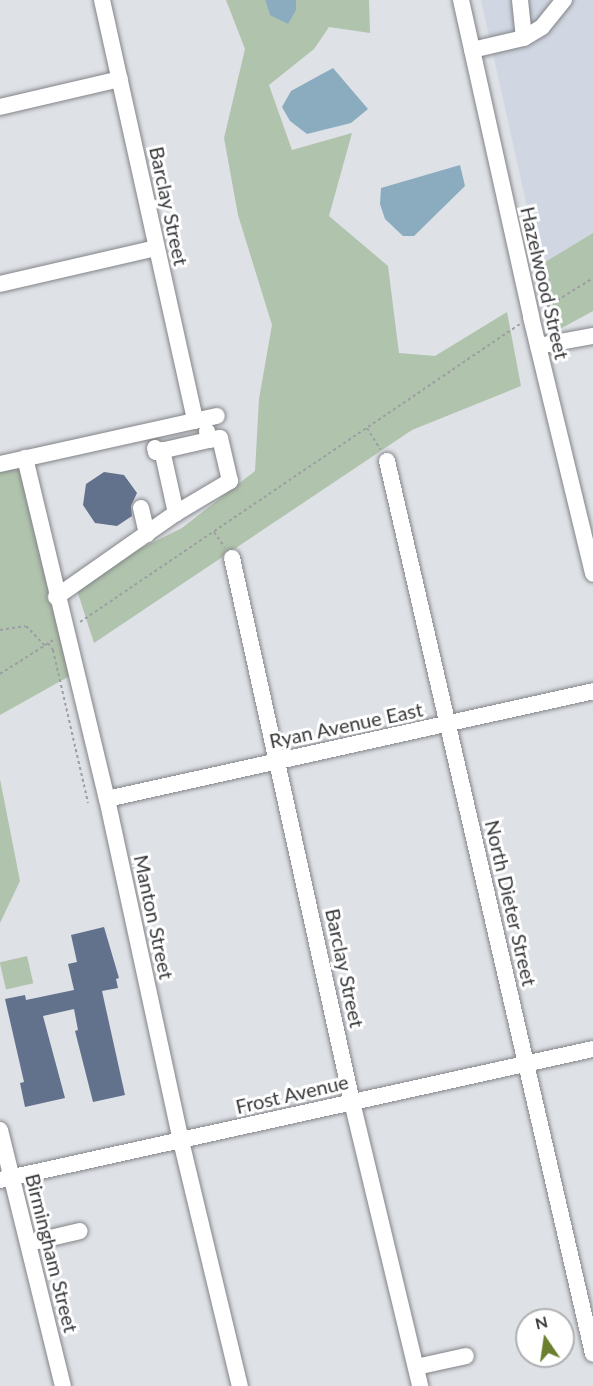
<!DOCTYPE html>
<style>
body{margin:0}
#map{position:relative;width:593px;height:1386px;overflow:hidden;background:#dee1e6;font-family:Lato,sans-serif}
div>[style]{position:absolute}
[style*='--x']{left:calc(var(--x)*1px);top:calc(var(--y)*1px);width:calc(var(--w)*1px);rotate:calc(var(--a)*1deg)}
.built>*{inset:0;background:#d0d7e2}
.green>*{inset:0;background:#b0c3ac;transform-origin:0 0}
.water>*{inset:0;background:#8aacbe}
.building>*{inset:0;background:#62728d}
.path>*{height:2px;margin-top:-1px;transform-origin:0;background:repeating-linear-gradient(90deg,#9c9ea2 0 3px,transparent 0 6px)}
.roads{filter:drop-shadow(0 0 2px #828488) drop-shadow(0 0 2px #828488)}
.minor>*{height:16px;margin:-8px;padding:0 8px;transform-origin:8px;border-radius:8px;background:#fff}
span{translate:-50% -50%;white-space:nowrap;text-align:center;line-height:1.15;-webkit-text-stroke:6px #fff;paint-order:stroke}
.street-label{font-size:20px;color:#38393b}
.north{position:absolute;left:515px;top:1308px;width:60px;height:60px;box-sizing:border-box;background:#fff;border:2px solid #afb0b1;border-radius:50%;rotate:347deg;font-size:16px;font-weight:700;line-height:24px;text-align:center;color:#38393b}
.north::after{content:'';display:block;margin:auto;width:21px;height:27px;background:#6b7f2f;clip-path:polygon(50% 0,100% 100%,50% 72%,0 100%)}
</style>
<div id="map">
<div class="built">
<div style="clip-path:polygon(481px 0,593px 0,593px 233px,540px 265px)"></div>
</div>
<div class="green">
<div style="clip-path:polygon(226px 0,265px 0,270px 15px,296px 10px,296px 0,369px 0,370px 33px,329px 27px,314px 49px,269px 85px,292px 150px,352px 133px,329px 216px,388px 266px,399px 353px,435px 356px,507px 312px,521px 386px,412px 430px,94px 643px,74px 581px,182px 528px,255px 471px,259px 399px,272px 325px,238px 215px,224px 138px,245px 49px)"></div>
<div style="clip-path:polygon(593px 233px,593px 311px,560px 329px,540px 265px)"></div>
<div style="clip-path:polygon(25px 458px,75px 673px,0 715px,0 464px)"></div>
<div style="clip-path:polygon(0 779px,20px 881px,0 923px)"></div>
<div style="left:27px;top:956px;width:28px;height:28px;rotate:77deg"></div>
</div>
<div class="water">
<div style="clip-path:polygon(265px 0,296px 0,296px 10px,288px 24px,270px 15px)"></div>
<div style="clip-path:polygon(333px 68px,368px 109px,351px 123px,307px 134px,290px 121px,282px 107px,291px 91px)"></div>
<div style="clip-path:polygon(460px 165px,465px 186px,414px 236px,403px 236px,385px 219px,380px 204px,381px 188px)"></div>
</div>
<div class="building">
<div style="clip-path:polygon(104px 472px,124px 475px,137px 493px,131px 506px,132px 516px,117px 526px,95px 523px,83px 505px,86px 484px)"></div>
<div style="clip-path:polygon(104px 927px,119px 978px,116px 979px,118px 988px,102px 991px,125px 1095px,93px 1102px,75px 1031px,78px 1030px,74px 1009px,43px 1016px,65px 1098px,25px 1107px,20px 1083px,24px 1082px,5px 999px,25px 995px,26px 1000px,74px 990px,68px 964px,77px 962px,71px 935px)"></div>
</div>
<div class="path">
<div style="--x:542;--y:310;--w:60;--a:-32.1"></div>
<div style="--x:367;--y:428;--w:25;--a:58"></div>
<div style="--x:214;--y:532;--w:19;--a:55"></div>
<div style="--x:80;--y:622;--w:531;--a:-34.11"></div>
<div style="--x:0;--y:630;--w:26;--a:-9"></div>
<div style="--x:26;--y:626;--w:28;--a:46"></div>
<div style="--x:48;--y:643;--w:9;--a:54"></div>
<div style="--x:53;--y:650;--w:157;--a:77.1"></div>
<div style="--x:0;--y:674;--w:65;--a:-32.5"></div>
</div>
<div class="roads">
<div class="minor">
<div style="--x:102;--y:0;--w:431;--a:77.5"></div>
<div style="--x:461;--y:0;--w:325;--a:77.5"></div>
<div style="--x:531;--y:317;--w:264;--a:76.4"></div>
<div style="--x:520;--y:0;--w:38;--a:84"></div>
<div style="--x:472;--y:50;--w:53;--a:-13"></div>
<div style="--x:524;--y:38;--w:21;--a:-31"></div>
<div style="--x:542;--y:27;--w:35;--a:-51"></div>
<div style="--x:0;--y:107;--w:123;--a:-13.1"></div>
<div style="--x:0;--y:284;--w:160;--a:-13"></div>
<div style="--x:538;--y:346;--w:56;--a:-10.3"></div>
<div style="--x:155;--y:448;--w:4;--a:76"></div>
<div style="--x:156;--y:452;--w:54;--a:-12.8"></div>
<div style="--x:209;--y:440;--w:9;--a:-103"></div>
<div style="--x:162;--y:450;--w:65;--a:77.5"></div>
<div style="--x:176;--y:513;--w:63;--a:-30.7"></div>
<div style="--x:230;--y:481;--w:44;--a:-103.1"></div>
<div style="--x:220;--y:438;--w:11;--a:170"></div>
<div style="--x:25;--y:458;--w:351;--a:76.5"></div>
<div style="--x:107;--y:799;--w:350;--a:77.8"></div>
<div style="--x:181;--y:1141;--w:252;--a:76.5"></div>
<div style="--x:387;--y:461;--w:916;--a:77.01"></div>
<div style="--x:0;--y:464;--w:222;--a:-12.5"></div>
<div style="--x:141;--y:508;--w:27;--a:77"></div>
<div style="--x:232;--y:558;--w:557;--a:77.56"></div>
<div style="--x:352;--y:1102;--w:292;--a:76.5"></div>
<div style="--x:56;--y:597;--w:146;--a:-35"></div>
<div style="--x:107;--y:799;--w:498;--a:-12.5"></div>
<div style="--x:0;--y:1130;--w:264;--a:76.2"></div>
<div style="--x:0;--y:1180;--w:607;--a:-12.46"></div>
<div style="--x:29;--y:1243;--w:52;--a:-13.2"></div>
<div style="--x:416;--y:1367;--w:51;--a:-12.4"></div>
</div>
</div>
<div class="street-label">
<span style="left:169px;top:206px;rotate:78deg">Barclay Street</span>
<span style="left:545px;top:283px;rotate:77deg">Hazelwood Street</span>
<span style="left:346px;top:725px;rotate:-12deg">Ryan Avenue East</span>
<span style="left:511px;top:903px;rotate:77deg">North Dieter Street</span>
<span style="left:154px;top:917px;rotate:78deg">Manton Street</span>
<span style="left:345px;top:968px;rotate:78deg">Barclay Street</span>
<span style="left:292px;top:1094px;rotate:-13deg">Frost Avenue</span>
<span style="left:52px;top:1253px;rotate:76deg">Birmingham Street</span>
</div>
<div class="north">N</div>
</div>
